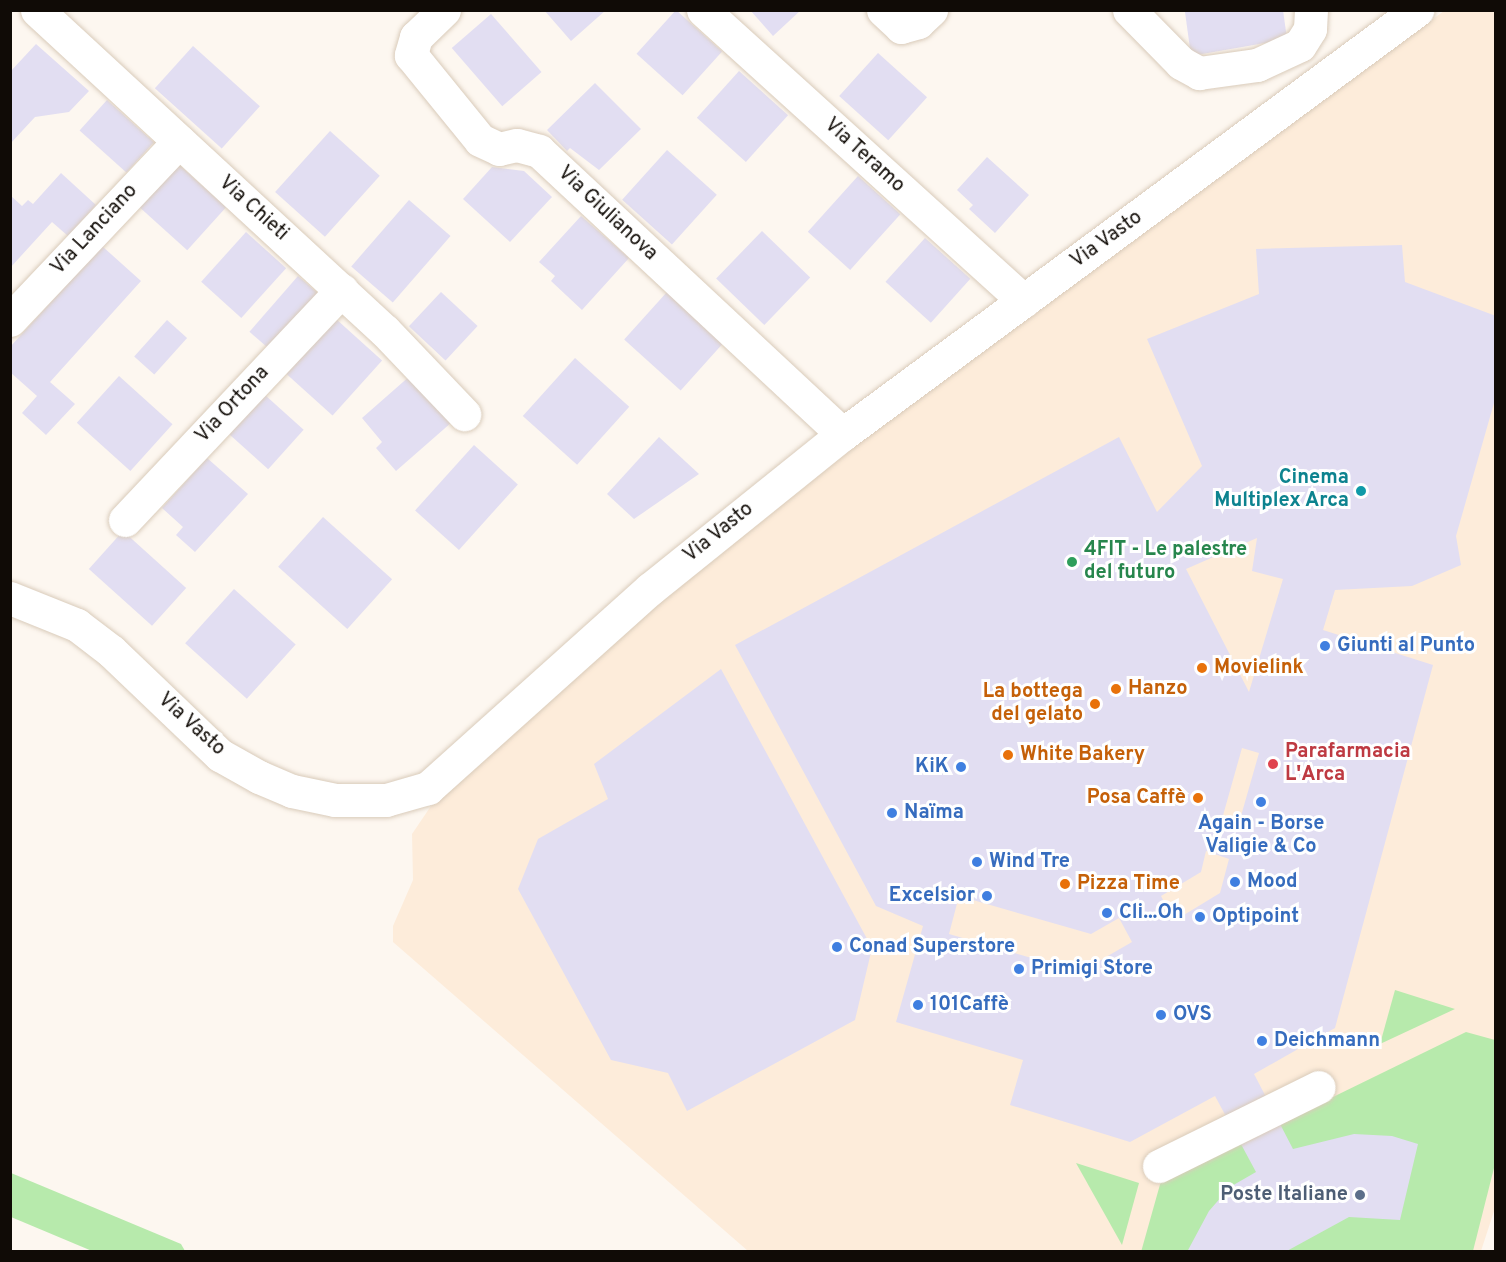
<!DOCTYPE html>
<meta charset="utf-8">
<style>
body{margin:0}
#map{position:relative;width:1506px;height:1262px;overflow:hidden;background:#fdf7f0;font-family:Overpass,sans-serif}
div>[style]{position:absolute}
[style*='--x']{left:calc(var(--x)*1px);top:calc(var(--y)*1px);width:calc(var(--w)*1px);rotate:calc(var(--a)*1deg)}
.built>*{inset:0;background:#fdecda}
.green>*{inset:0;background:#b7eaac}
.building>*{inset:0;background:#e2def2;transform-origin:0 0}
.roads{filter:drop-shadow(0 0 2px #d9cbba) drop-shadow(0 0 2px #d9cbba)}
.minor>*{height:33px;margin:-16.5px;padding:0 16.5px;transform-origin:16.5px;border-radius:16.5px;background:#fff}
.dots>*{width:16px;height:16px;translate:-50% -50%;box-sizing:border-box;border:3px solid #fff;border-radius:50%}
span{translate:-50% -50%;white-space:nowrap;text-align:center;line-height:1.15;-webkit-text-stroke:6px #fff;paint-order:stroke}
.street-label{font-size:20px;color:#100b06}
.culture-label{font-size:20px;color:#0d838f;font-weight:700}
.right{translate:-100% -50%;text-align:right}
.leisure-label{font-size:20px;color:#27864d;font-weight:700}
.left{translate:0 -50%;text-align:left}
.shop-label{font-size:20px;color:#366cbe;font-weight:700}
.food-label{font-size:20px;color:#c56008;font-weight:700}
.health-label{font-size:20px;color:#be3a42;font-weight:700}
.service-label{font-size:20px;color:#4e5e75;font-weight:700}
.frame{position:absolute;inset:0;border:12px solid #100b06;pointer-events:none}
</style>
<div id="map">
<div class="built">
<div style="clip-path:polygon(1444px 11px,1495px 11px,1496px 1205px,1481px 1251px,748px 1251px,393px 942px,393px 926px,413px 880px,412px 834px,433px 803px,636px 614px,809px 476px)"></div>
</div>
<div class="green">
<div style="clip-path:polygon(1395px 990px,1455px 1009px,1380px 1044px)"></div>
<div style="clip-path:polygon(1466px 1032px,1495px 1040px,1495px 1164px,1473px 1251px,1141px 1252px,1161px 1181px)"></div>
<div style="clip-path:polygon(1076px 1163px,1139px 1183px,1122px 1245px)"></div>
<div style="clip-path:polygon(11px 1173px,181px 1244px,185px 1251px,92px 1251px,11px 1217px)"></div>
</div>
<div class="building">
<div style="clip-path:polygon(544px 10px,606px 10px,571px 41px)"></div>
<div style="left:676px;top:10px;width:62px;height:59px;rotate:42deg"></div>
<div style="clip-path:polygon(750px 10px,801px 10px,773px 36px)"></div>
<div style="clip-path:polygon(1197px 10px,1283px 10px,1287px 39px,1191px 56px,1185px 12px)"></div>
<div style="left:491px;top:14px;width:77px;height:52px;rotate:49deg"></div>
<div style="clip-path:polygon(36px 44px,89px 91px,69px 112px,35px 117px,10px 144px,10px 72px)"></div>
<div style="left:193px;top:46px;width:90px;height:57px;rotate:42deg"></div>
<div style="left:878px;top:53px;width:66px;height:58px;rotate:42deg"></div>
<div style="left:739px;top:71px;width:66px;height:63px;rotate:42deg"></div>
<div style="clip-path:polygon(595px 83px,641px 129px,599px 170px,570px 148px,567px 151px,547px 130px)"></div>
<div style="left:107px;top:100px;width:63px;height:41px;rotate:42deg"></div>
<div style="left:330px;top:131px;width:67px;height:82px;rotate:42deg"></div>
<div style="left:667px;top:150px;width:67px;height:67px;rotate:42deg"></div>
<div style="clip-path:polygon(987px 157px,1029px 195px,995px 233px,969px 209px,973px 205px,957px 190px)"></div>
<div style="left:177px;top:163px;width:66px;height:58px;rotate:42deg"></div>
<div style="clip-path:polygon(492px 167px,524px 171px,552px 197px,510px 242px,463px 199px)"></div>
<div style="clip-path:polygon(61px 173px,96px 205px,68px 236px,52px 222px,10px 268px,10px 195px,22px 206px,28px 200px,33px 204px)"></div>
<div style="left:858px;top:176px;width:57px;height:75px;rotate:42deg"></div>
<div style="left:409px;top:200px;width:55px;height:88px;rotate:41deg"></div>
<div style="clip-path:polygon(581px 216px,629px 258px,582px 310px,551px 281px,555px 276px,539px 262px)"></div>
<div style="left:762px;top:231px;width:67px;height:66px;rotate:44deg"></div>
<div style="left:246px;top:232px;width:54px;height:67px;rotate:42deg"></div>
<div style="left:925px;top:238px;width:61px;height:59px;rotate:42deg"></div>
<div style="clip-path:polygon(evenodd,1402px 245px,1405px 282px,1496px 316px,1496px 396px,1456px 536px,1461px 565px,1412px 586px,1335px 590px,1323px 630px,1433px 665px,1335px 1028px,1254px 1074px,1293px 1149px,1354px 1134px,1392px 1136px,1418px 1144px,1400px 1220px,1349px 1217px,1285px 1252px,1187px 1252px,1209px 1211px,1230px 1187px,1256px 1172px,1215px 1096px,1130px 1142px,1010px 1105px,1023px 1060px,896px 1022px,923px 926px,876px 906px,735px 645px,1119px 437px,1157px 512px,1202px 466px,1147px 339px,1259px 294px,1256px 249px,1402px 245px,1257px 538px,1252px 571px,1283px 579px,1249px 692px,1186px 569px,1257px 538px,1402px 245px,1242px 748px,1259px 753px,1239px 823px,1222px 819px,1242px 748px,1402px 245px,1206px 851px,1229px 859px,1220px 893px,1174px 921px,1161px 896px,1201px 872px,1206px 851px,1402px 245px,959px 896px,1091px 934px,1119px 918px,1132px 942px,1080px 972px,949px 934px,959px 896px)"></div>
<div style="clip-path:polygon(102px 246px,141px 281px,50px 382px,75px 404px,46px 435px,22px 413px,37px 396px,10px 372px,10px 347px)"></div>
<div style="left:298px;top:276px;width:29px;height:74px;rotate:41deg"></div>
<div style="left:441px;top:292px;width:50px;height:47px;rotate:43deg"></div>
<div style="left:667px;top:292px;width:76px;height:64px;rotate:42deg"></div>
<div style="left:336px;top:319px;width:62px;height:74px;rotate:42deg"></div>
<div style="left:167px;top:320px;width:27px;height:49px;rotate:42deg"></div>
<div style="left:575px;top:358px;width:73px;height:78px;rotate:42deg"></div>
<div style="clip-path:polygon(411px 375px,452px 422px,396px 471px,376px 448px,382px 442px,362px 418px)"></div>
<div style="left:119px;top:376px;width:72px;height:63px;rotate:42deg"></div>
<div style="left:265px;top:395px;width:52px;height:53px;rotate:42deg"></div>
<div style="clip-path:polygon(659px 437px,699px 474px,634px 519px,607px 494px)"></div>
<div style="left:474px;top:445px;width:59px;height:88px;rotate:42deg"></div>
<div style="clip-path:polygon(207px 458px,248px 494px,195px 552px,176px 535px,183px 527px,162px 508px)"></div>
<div style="left:323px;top:517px;width:93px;height:67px;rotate:42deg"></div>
<div style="left:123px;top:531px;width:85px;height:51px;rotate:42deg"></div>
<div style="left:234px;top:589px;width:83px;height:73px;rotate:42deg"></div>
<div style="clip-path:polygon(721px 669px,872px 948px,855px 1020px,687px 1111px,668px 1073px,611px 1060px,518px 889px,538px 839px,608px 799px,594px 764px)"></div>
</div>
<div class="roads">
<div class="minor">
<div style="--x:37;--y:10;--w:473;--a:42.7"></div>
<div style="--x:385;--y:331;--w:115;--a:46.4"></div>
<div style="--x:444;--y:10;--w:39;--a:136"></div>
<div style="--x:416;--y:37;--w:19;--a:106"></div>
<div style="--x:411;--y:55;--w:109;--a:50.9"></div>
<div style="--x:480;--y:140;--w:21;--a:25"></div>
<div style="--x:499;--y:149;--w:18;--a:-13"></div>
<div style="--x:517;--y:145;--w:23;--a:15"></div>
<div style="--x:539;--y:151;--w:415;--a:43"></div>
<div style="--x:703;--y:10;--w:433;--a:42.2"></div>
<div style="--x:883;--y:10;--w:25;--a:43"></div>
<div style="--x:901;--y:27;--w:18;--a:-16"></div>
<div style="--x:918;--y:22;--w:18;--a:-43"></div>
<div style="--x:1129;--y:10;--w:74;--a:45.5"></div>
<div style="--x:1181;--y:63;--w:21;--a:29"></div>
<div style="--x:1199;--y:73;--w:59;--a:-7.9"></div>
<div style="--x:1257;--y:65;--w:47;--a:-24.9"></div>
<div style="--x:1300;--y:45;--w:19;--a:-58"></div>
<div style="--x:1310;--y:29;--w:19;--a:-87"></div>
<div style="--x:10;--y:320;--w:246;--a:-46.6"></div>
<div style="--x:125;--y:520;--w:316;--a:-46.7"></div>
<div style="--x:10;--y:598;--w:72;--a:21.9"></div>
<div style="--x:77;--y:625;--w:43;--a:37.4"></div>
<div style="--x:111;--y:651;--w:151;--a:43.7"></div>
<div style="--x:220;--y:755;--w:45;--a:29.4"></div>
<div style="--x:259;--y:777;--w:36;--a:23"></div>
<div style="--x:292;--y:791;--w:44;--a:11.8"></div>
<div style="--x:335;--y:800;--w:51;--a:0"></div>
<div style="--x:386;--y:800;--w:44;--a:-15.9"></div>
<div style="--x:428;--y:788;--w:298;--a:-41.9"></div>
<div style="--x:650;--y:589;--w:248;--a:-38.8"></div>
<div style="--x:843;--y:434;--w:714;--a:-36.45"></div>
<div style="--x:1159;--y:1166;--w:178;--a:-26.3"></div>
</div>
</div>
<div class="dots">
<div style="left:1361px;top:491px;background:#0f9aa8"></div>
<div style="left:1072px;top:562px;background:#2e9e5b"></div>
<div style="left:1325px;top:646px;background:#3f7fe0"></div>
<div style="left:1202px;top:668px;background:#e8710a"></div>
<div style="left:1116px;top:689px;background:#e8710a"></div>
<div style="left:1095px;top:704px;background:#e8710a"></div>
<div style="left:1008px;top:755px;background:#e8710a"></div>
<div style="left:1273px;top:764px;background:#e0444e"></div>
<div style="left:961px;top:767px;background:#3f7fe0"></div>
<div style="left:1198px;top:798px;background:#e8710a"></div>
<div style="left:1261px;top:802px;background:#3f7fe0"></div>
<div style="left:892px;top:813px;background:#3f7fe0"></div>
<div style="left:977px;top:862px;background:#3f7fe0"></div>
<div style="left:1235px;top:882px;background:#3f7fe0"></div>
<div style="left:1065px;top:884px;background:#e8710a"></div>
<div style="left:987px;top:896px;background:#3f7fe0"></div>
<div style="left:1107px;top:913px;background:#3f7fe0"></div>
<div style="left:1200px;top:917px;background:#3f7fe0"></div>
<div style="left:837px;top:947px;background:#3f7fe0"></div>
<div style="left:1019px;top:969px;background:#3f7fe0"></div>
<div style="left:918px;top:1005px;background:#3f7fe0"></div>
<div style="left:1161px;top:1015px;background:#3f7fe0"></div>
<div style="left:1262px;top:1041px;background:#3f7fe0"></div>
<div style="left:1360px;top:1195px;background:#5c6f8a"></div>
</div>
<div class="street-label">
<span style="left:864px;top:156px;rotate:42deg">Via Teramo</span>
<span style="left:253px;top:209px;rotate:42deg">Via Chieti</span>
<span style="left:607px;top:214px;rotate:43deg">Via Giulianova</span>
<span style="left:95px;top:230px;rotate:-47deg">Via Lanciano</span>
<span style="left:1107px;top:240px;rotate:-36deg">Via Vasto</span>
<span style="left:233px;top:405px;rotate:-47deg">Via Ortona</span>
<span style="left:719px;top:533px;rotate:-39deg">Via Vasto</span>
<span style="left:191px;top:725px;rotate:42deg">Via Vasto</span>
</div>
<div class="culture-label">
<span class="right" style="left:1349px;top:490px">Cinema<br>Multiplex Arca</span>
</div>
<div class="leisure-label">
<span class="left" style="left:1084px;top:562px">4FIT - Le palestre<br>del futuro</span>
</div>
<div class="shop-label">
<span class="left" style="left:1337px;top:646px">Giunti al Punto</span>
<span class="right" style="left:949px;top:767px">KiK</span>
<span class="left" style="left:904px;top:813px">Naïma</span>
<span style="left:1261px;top:836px">Again - Borse<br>Valigie &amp; Co</span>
<span class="left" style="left:989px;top:862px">Wind Tre</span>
<span class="left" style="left:1247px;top:882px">Mood</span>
<span class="right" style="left:975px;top:896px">Excelsior</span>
<span class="left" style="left:1119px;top:913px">Cli...Oh</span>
<span class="left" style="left:1212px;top:917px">Optipoint</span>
<span class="left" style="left:849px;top:947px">Conad Superstore</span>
<span class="left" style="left:1031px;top:969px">Primigi Store</span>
<span class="left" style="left:930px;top:1005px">101Caffè</span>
<span class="left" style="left:1173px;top:1015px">OVS</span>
<span class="left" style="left:1274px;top:1041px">Deichmann</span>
</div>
<div class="food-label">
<span class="left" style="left:1214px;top:668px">Movielink</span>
<span class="left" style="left:1128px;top:689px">Hanzo</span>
<span class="right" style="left:1083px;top:704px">La bottega<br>del gelato</span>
<span class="left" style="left:1020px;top:755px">White Bakery</span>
<span class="right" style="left:1186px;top:798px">Posa Caffè</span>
<span class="left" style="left:1077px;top:884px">Pizza Time</span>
</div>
<div class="health-label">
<span class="left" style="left:1285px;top:764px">Parafarmacia<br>L'Arca</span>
</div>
<div class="service-label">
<span class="right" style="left:1348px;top:1195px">Poste Italiane</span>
</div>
<div class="frame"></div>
</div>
